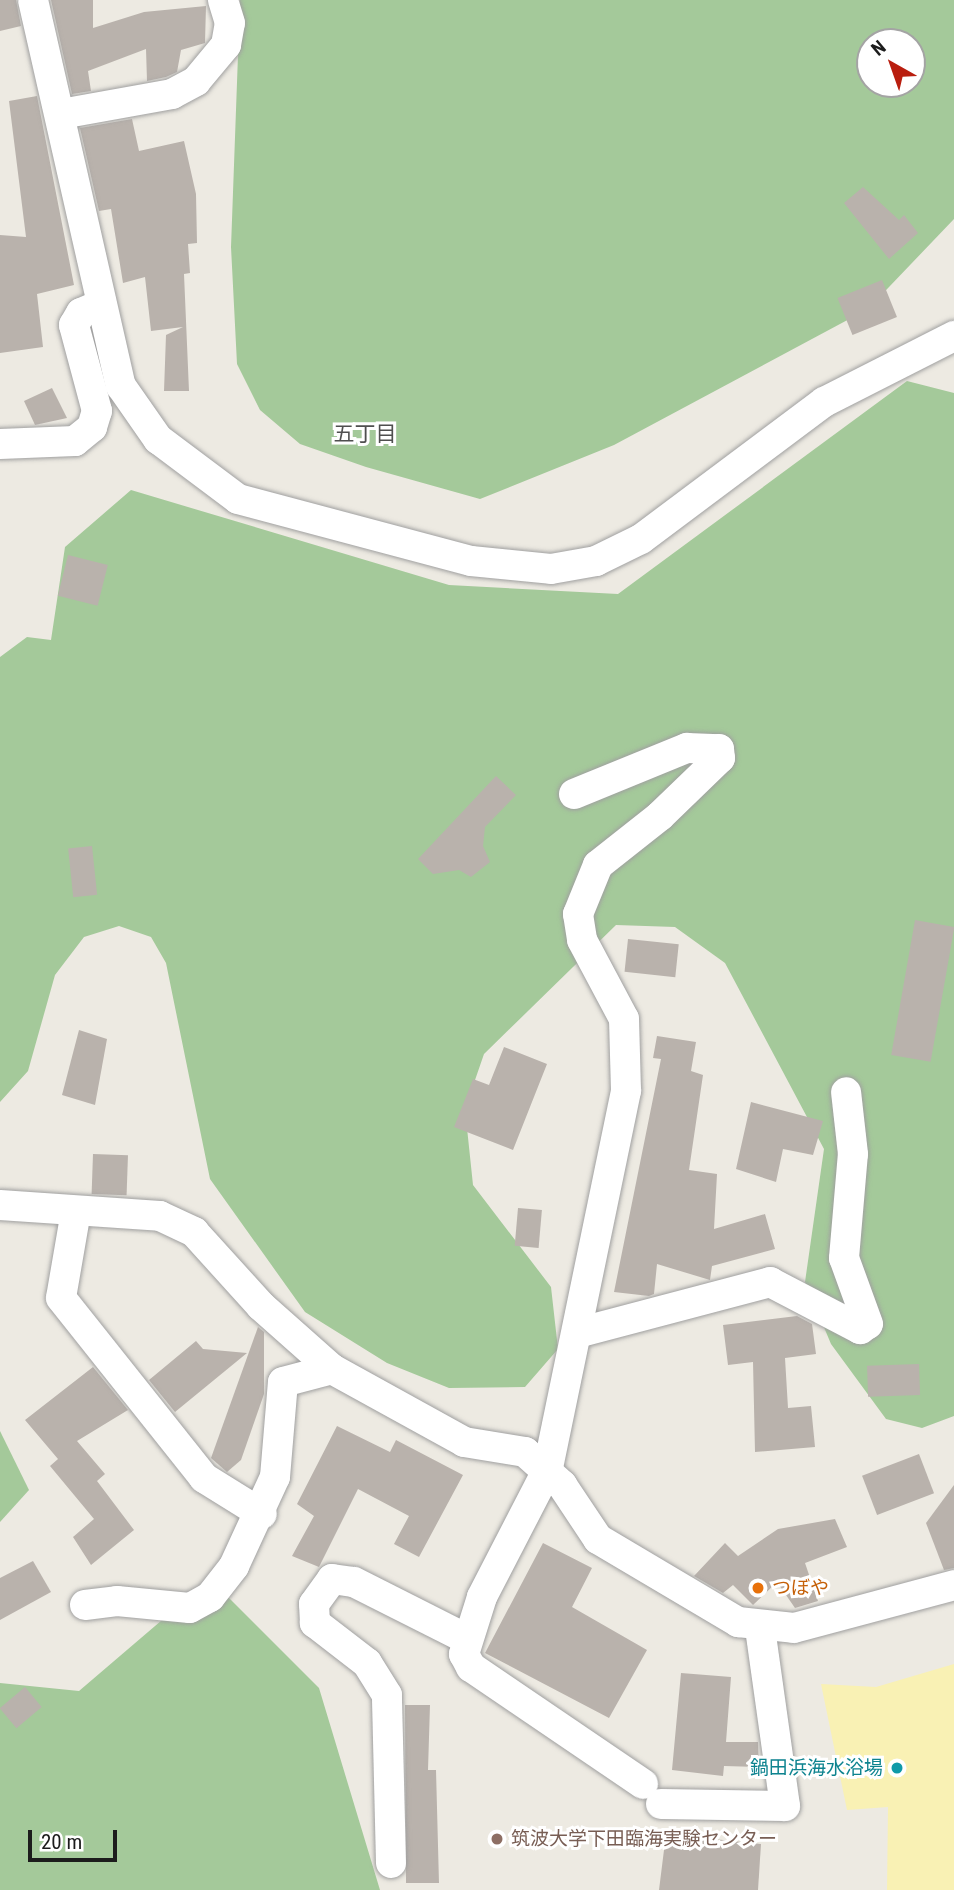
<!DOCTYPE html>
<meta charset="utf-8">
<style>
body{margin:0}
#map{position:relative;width:954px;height:1890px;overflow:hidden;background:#edeae2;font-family:"Roboto Condensed","Noto Sans JP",sans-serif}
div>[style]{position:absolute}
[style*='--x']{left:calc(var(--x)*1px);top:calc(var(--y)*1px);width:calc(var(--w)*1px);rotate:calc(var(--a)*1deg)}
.forest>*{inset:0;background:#a4c99a}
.sand>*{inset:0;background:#f9f1b4}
.building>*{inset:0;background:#b9b2ac;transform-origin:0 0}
.roads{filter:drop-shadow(0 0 2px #a0a0a0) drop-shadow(0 0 2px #a0a0a0)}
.street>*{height:30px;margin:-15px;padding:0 15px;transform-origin:15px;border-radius:15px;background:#fff}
.dots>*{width:19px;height:19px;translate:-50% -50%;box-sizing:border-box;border:4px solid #fff;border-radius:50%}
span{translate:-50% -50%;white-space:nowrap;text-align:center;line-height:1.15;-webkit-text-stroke:6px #fff;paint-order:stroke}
.food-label{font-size:19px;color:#c56008}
.left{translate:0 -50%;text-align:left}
.culture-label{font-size:19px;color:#0d838f}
.right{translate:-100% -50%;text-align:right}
.education-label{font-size:19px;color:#785e54}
.neighbourhood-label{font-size:21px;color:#4f4f4f}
.north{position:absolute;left:856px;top:28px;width:70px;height:70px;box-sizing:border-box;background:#fff;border:2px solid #a4a4a4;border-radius:50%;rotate:320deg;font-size:19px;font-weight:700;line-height:28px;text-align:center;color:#1c1c1c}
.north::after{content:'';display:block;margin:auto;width:24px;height:32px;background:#b91e0f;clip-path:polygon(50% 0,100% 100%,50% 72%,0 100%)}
.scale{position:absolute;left:28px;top:1830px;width:89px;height:32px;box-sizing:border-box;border:4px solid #1c1c1c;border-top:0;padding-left:9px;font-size:21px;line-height:24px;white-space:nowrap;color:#1c1c1c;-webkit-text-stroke:5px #fff;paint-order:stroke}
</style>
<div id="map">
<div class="forest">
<div style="clip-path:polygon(evenodd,240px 0,954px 0,954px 219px,868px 309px,614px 445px,480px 499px,366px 467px,300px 444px,260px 410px,237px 364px,231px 247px,240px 0,870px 42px,912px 42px,912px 84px,870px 84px,870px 42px)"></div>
<div style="clip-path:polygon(907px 381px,954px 393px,954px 1416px,922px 1428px,886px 1419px,831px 1344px,805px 1282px,824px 1149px,725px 963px,675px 927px,616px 925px,484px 1054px,465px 1109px,473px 1185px,551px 1287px,558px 1349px,525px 1387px,449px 1388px,387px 1363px,305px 1312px,210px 1179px,166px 963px,151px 937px,119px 926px,84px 937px,55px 975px,28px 1071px,0 1102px,0 657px,27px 637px,51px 640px,65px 547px,131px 490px,449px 585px,618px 594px)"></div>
<div style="clip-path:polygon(0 1431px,29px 1490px,0 1522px)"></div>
<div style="clip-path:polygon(210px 1579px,319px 1688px,380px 1890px,0 1890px,0 1683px,79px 1691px)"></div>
</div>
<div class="sand">
<div style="clip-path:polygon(954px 1664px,954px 1890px,887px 1890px,888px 1807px,847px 1810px,821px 1684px,876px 1687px)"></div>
</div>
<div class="building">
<div style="clip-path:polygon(0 0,16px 0,21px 26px,0 31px)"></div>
<div style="clip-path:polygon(51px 0,93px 0,93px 28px,144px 12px,206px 6px,205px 43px,181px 50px,177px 72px,166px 77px,147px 81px,146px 49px,88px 71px,91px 91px,72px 94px)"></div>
<div style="clip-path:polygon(37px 96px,74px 285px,37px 294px,43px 347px,0 353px,0 235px,26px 237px,9px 101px)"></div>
<div style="clip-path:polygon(132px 119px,139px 151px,184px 141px,196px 194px,197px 243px,188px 244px,190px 273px,184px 274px,189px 391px,164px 391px,166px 335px,183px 327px,151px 331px,145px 277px,123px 283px,111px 209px,99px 211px,80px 128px)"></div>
<div style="clip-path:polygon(863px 187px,899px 220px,904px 215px,918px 233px,889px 259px,844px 203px)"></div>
<div style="left:882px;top:280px;width:40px;height:48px;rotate:68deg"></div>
<div style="clip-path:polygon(52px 388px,67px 418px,35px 425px,24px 401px)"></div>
<div style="left:68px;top:555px;width:41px;height:42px;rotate:14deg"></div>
<div style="clip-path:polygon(496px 776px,516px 795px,485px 827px,483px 846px,490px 862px,471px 877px,459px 870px,433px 874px,418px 859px)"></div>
<div style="left:92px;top:846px;width:49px;height:24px;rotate:84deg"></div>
<div style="left:915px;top:920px;width:40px;height:137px;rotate:10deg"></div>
<div style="left:628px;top:939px;width:51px;height:33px;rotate:6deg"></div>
<div style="clip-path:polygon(79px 1030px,107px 1039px,95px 1105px,62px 1095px)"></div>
<div style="clip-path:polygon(657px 1036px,696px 1042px,691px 1071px,703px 1075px,689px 1170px,717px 1174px,714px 1229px,765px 1214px,775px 1249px,712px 1266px,710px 1280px,657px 1264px,654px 1294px,649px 1296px,614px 1292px,661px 1059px,653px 1058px)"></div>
<div style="clip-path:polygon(504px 1047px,547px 1064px,513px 1150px,454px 1127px,473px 1079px,489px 1085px)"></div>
<div style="clip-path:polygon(751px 1102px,823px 1121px,813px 1155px,783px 1149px,776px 1182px,736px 1169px)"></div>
<div style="left:93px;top:1154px;width:35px;height:40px;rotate:2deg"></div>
<div style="left:518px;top:1208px;width:24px;height:38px;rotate:5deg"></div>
<div style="clip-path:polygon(797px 1316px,812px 1324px,816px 1354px,785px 1358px,788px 1408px,811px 1406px,815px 1447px,755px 1452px,753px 1362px,728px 1365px,723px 1325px)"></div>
<div style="clip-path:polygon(258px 1327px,264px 1332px,264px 1394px,241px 1460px,227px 1472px,211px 1458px)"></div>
<div style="clip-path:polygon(196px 1341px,203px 1349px,247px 1353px,175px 1412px,149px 1380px)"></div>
<div style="left:919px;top:1364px;width:31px;height:52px;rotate:88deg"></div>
<div style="clip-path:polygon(93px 1367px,128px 1410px,77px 1441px,105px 1474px,97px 1481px,134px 1530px,91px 1565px,73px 1537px,94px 1519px,50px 1466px,58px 1459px,25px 1420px)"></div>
<div style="clip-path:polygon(337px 1426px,390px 1452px,396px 1440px,463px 1475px,419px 1557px,394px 1544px,409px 1516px,358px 1489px,319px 1567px,292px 1556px,314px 1516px,297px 1504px)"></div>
<div style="left:919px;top:1454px;width:42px;height:61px;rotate:69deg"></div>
<div style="clip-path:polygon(954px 1485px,954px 1568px,944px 1570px,926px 1523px)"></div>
<div style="clip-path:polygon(835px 1519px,847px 1547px,805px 1563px,818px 1601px,795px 1608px,777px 1582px,753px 1605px,733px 1585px,723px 1593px,694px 1576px,725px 1543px,738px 1556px,778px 1529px)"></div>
<div style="clip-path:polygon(543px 1543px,592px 1568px,572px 1607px,647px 1650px,609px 1718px,485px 1653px)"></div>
<div style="clip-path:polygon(33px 1561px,51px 1592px,0 1620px,0 1578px)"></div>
<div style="clip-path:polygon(681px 1673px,731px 1677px,726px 1742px,758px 1742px,759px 1767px,724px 1766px,723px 1776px,672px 1770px)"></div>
<div style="left:25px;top:1687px;width:26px;height:33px;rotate:50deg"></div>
<div style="clip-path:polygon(405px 1705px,430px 1705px,428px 1770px,436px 1770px,439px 1883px,406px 1883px)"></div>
<div style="clip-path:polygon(666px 1834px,761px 1844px,758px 1890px,659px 1890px)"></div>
</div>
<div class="roads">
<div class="street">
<div style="--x:33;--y:0;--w:396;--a:77.2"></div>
<div style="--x:121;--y:386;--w:65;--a:55.1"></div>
<div style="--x:158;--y:439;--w:100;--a:36.9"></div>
<div style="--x:238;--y:499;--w:241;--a:14.9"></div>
<div style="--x:471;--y:561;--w:80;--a:5.7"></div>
<div style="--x:551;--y:569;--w:46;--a:-10.1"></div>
<div style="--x:596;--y:561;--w:50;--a:-26.1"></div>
<div style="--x:641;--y:539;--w:229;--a:-36.8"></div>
<div style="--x:824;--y:402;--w:146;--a:-26.9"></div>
<div style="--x:61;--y:114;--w:113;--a:-10.2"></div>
<div style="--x:172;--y:94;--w:27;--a:-28"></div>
<div style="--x:196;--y:81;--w:47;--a:-50.2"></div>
<div style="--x:226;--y:45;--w:22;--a:-80"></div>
<div style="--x:230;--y:23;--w:24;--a:-107"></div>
<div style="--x:0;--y:444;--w:75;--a:-2.3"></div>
<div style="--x:75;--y:441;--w:22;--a:-39"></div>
<div style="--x:92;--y:427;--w:17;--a:-73"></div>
<div style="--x:97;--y:411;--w:89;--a:-105"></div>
<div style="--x:74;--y:325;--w:14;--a:-60"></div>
<div style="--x:81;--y:313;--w:21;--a:-23"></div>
<div style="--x:574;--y:794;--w:122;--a:-22.2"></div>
<div style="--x:687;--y:748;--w:32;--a:2"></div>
<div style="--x:719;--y:749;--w:9;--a:84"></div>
<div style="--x:720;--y:758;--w:83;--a:136"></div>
<div style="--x:660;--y:816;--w:79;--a:141.7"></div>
<div style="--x:598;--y:865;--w:53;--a:112.2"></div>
<div style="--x:578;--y:914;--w:26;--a:81"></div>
<div style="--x:582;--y:940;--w:89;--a:62"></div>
<div style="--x:624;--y:1019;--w:72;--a:88.4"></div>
<div style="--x:626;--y:1091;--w:386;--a:101.7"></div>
<div style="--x:548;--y:1469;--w:144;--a:117.3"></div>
<div style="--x:482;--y:1597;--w:60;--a:107.5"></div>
<div style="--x:464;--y:1654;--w:15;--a:62"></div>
<div style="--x:471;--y:1667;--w:208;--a:34.2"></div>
<div style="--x:0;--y:1205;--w:160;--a:3.9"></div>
<div style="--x:160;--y:1216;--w:38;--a:25"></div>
<div style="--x:194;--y:1232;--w:100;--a:47.8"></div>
<div style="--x:261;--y:1306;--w:95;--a:41.6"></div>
<div style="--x:332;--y:1369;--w:151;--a:28.9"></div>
<div style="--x:464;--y:1442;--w:62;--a:9.3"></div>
<div style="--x:525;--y:1452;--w:50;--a:41.7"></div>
<div style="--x:562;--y:1485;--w:65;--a:56.3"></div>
<div style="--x:598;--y:1539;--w:163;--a:30.7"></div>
<div style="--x:738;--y:1622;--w:56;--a:6.1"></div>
<div style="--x:794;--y:1628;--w:166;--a:-15"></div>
<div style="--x:76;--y:1211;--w:88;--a:99.8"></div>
<div style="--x:61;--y:1298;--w:230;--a:51.5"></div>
<div style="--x:204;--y:1478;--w:68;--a:31.8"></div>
<div style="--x:581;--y:1332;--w:196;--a:-14.8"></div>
<div style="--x:770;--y:1282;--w:102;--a:27.6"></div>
<div style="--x:860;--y:1329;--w:9;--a:-32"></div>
<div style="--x:868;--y:1324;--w:70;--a:-110"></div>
<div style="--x:844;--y:1258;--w:104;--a:-85.1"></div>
<div style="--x:853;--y:1154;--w:62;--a:-96.4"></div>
<div style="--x:85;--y:1605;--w:32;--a:-7"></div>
<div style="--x:117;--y:1601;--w:73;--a:5.5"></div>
<div style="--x:190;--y:1608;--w:23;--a:-29"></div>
<div style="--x:210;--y:1597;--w:39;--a:-52"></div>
<div style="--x:234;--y:1566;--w:98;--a:-65.3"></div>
<div style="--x:275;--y:1477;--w:95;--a:-85.2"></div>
<div style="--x:283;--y:1382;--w:51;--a:-14.9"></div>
<div style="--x:661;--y:1804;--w:124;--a:0.9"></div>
<div style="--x:785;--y:1806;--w:179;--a:-98"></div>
<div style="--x:391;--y:1863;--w:168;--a:-91.4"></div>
<div style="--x:387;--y:1695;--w:38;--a:-122"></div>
<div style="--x:367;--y:1663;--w:66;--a:-142.4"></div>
<div style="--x:315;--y:1623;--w:19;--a:-93"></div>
<div style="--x:314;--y:1604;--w:31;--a:-54"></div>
<div style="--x:332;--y:1579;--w:22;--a:8"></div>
<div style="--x:354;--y:1582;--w:124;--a:26.8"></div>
</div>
</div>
<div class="dots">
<div style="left:758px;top:1588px;background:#e8710a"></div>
<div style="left:897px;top:1768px;background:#0f9aa8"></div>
<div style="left:497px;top:1839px;background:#8d6e63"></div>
</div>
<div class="food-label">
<span class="left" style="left:772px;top:1588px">つぼや</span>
</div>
<div class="culture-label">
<span class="right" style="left:883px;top:1768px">鍋田浜海水浴場</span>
</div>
<div class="education-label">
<span class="left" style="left:511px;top:1839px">筑波大学下田臨海実験センター</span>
</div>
<div class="neighbourhood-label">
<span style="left:365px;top:434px">五丁目</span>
</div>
<div class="north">N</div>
<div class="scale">20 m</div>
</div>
